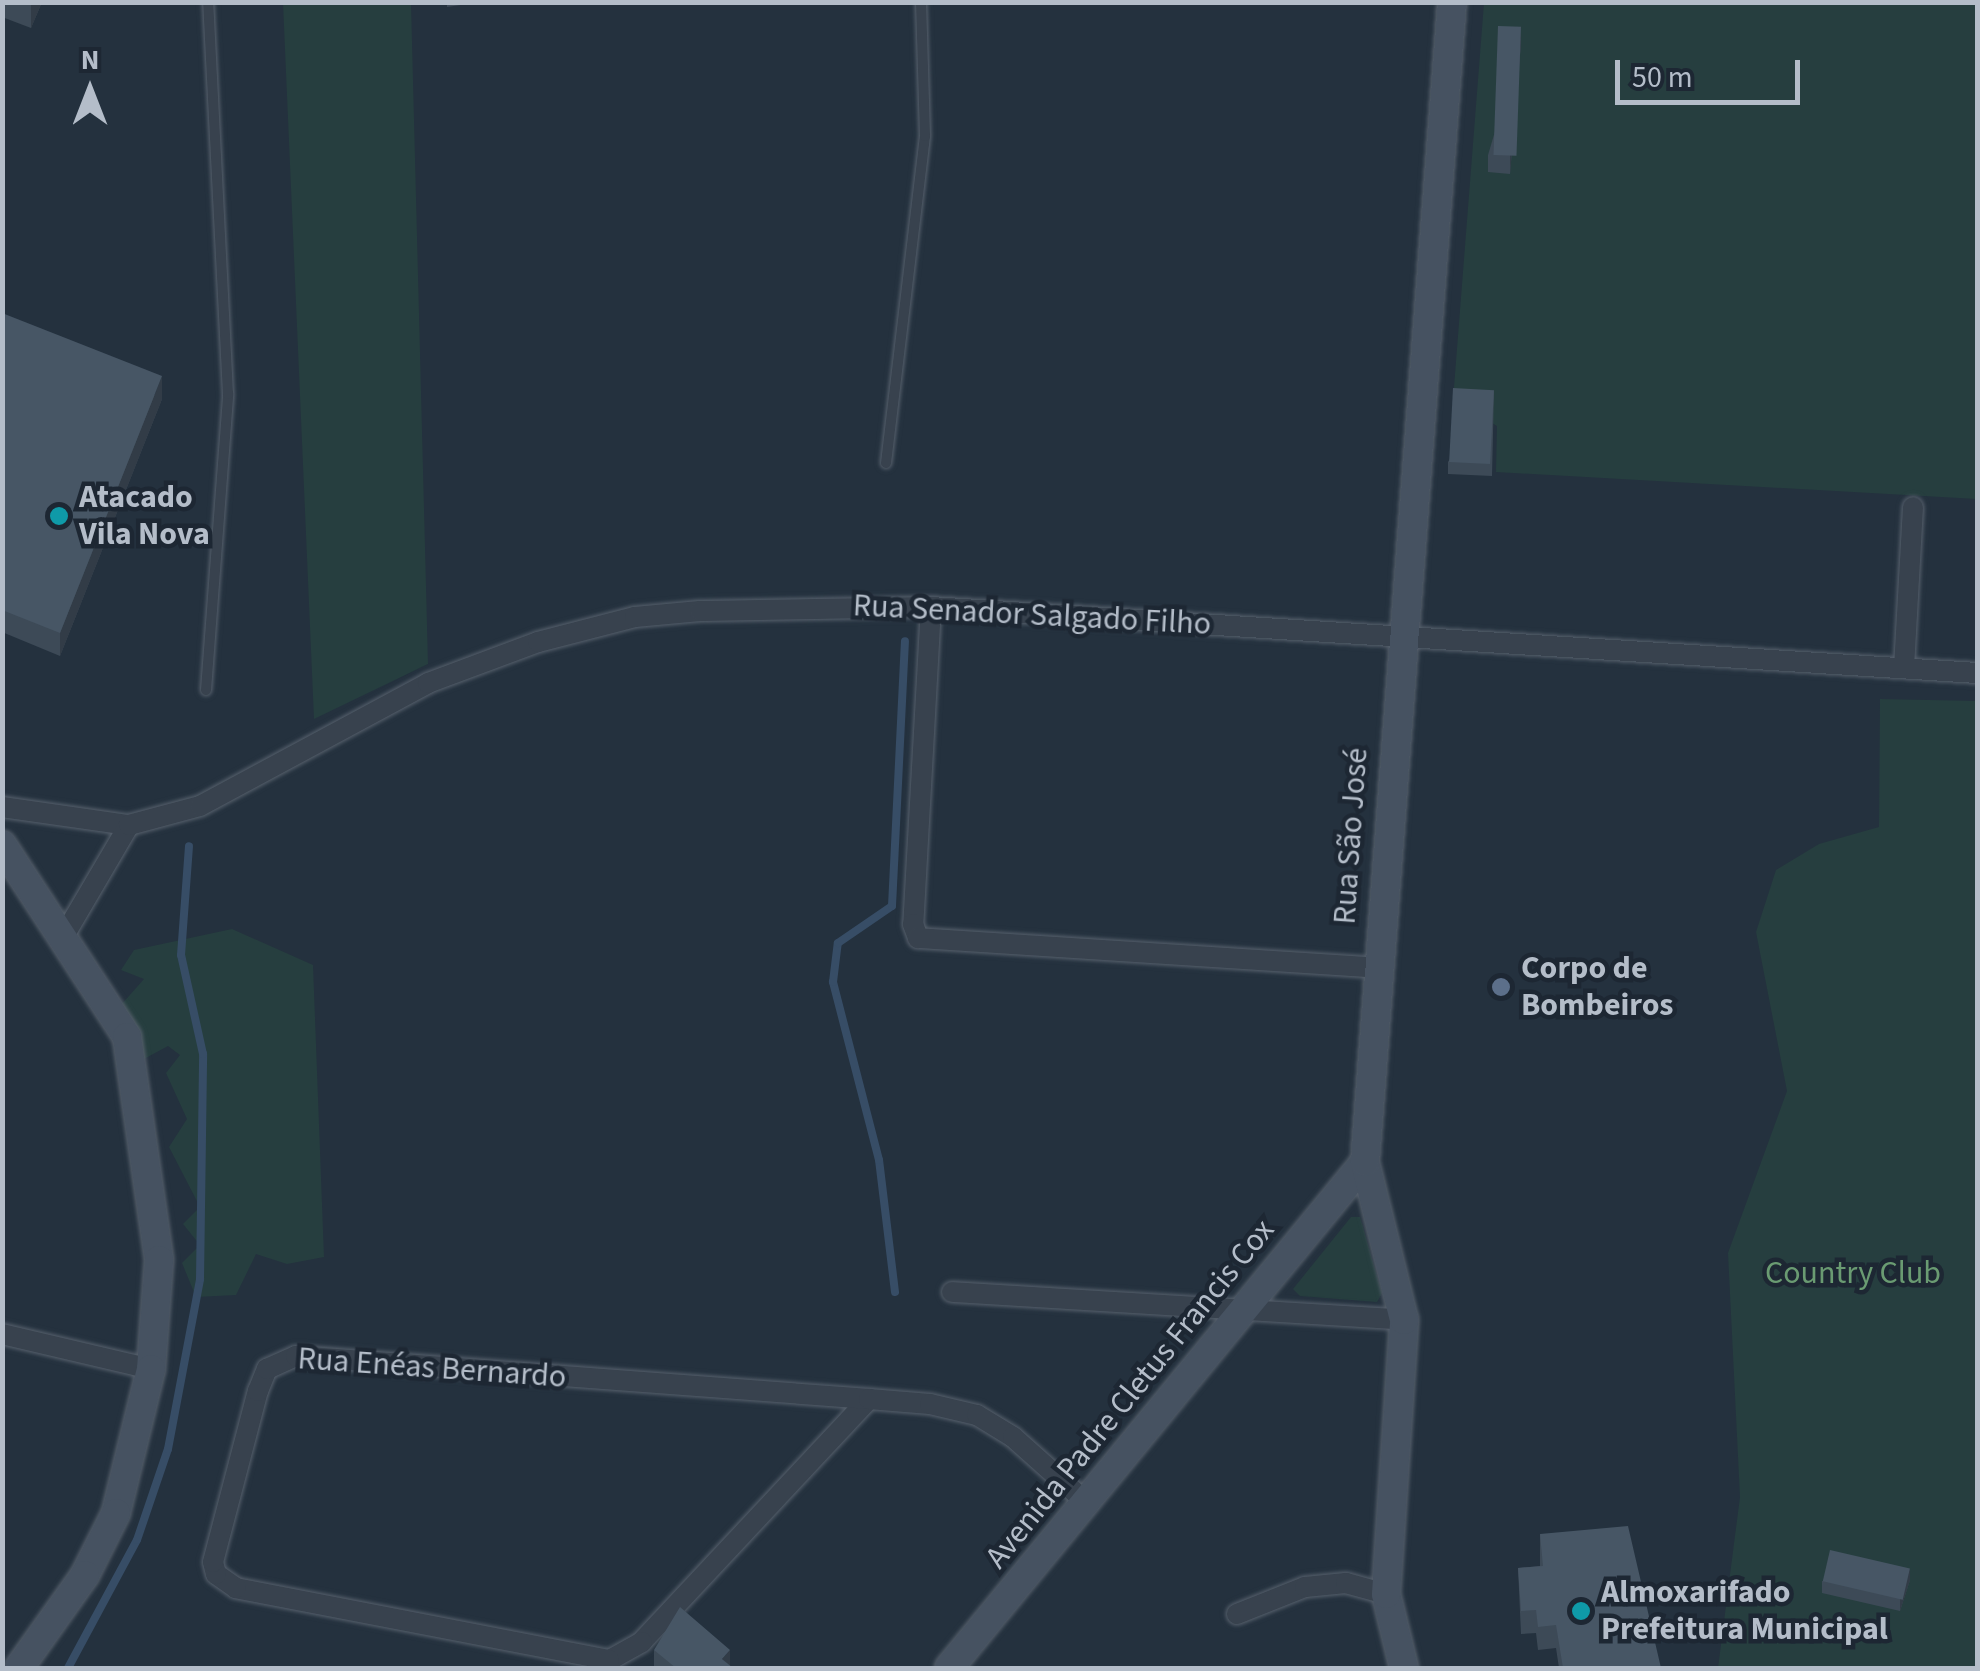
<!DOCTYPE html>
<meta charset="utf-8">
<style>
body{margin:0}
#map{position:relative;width:1980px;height:1671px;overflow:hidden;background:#24313e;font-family:"Source Sans 3",sans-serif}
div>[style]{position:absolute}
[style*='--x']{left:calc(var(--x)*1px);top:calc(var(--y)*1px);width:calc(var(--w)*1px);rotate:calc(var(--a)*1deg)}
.green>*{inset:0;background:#263e3f}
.stream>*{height:8px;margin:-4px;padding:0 4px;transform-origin:4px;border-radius:4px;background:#374d66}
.roads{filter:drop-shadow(0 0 2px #56606c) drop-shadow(0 0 2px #56606c)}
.lane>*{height:10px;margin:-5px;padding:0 5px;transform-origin:5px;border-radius:5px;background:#38424e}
.street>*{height:20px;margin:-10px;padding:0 10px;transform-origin:10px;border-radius:10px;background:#38424e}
.secondary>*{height:28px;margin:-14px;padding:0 14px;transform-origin:14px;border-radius:14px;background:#465261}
.wall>*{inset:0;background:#3d4a57}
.shaded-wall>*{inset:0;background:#323c47}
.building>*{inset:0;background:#475665;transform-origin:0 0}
.dots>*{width:28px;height:28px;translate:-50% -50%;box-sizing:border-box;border:5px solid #1d2733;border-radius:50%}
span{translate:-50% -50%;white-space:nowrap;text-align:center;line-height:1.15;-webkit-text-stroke:9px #1d2733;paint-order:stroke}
.poi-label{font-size:32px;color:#b4bdc9;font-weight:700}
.left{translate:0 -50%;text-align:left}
.street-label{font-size:32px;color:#b4bdc9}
.park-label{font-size:32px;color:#6a9b72}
.frame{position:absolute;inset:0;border:5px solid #b4bdc9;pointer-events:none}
.north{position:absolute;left:40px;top:40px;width:100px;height:100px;-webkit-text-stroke:8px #1d2733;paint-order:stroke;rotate:0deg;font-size:28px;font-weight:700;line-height:40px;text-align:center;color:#b4bdc9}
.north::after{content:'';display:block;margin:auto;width:35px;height:45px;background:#b4bdc9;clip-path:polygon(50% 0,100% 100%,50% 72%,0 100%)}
.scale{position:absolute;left:1615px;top:60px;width:185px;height:45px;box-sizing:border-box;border:5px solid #b4bdc9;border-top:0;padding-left:12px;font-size:30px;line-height:35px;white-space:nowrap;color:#b4bdc9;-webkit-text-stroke:8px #1d2733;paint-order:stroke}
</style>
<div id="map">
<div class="green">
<div style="clip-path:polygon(283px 3px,411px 3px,428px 664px,314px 719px)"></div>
<div style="clip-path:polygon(1484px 3px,1977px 3px,1977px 499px,1496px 472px,1497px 426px,1453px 400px)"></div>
<div style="clip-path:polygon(1880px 699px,1977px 701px,1977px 1668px,1718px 1668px,1740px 1497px,1728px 1253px,1787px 1091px,1756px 932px,1776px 870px,1819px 844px,1879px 827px)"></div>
<div style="clip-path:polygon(232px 929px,313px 965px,324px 1257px,287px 1264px,256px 1254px,236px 1295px,196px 1297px,182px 1263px,200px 1245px,183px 1224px,200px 1207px,169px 1147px,187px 1119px,166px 1073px,180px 1055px,168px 1046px,144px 1059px,121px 1005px,144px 979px,121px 970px,134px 950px)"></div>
<div style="clip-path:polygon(1351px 1217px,1360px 1217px,1382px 1293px,1377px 1302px,1300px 1296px,1293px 1289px)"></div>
</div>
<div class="stream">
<div style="--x:895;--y:1292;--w:133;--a:-96.9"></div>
<div style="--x:879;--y:1160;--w:184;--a:-104.5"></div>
<div style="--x:833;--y:982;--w:39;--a:-83"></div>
<div style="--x:838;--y:943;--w:65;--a:-34.4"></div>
<div style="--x:892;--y:906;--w:265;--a:-87.2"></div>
<div style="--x:68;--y:1668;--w:145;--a:-61.7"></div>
<div style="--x:137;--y:1540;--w:96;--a:-71.2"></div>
<div style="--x:168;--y:1449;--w:173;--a:-79.3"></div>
<div style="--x:200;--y:1279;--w:225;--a:-89.2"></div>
<div style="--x:203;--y:1054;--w:101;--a:-102.5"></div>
<div style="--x:181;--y:955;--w:109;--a:-85.8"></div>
</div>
<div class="roads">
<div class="lane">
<div style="--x:886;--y:463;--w:329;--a:-83.2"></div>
<div style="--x:925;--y:136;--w:134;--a:-91.7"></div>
<div style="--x:206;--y:690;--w:297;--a:-85.7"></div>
<div style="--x:228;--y:394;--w:393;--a:-92.9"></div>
</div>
<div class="street">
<div style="--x:931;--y:607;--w:318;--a:93.2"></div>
<div style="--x:913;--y:924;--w:15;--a:70"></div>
<div style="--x:918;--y:938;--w:459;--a:3.7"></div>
<div style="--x:1904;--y:668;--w:161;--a:-86.8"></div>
<div style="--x:2;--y:807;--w:128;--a:8.1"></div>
<div style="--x:129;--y:825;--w:126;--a:120.4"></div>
<div style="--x:129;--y:825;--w:73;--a:-15"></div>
<div style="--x:200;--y:806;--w:259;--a:-28.3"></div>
<div style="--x:428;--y:683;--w:117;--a:-20.4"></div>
<div style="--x:538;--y:642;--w:100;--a:-14.5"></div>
<div style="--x:635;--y:617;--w:65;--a:-5.3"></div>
<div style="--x:700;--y:611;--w:231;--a:-1"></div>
<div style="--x:931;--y:607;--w:1049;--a:3.61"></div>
<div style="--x:952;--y:1292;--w:453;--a:3.5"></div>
<div style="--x:2;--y:1334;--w:153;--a:13.2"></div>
<div style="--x:869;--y:1399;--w:333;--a:133.1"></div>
<div style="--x:642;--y:1642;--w:38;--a:151"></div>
<div style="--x:609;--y:1660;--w:380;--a:-169.1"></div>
<div style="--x:236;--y:1588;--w:24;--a:-145"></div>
<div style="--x:216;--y:1574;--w:12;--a:-104"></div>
<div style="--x:213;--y:1562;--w:177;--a:-75.3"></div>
<div style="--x:258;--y:1391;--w:24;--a:-68"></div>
<div style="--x:267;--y:1369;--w:32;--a:-24"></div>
<div style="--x:296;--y:1356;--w:575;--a:4.29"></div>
<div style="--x:869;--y:1399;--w:61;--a:4.7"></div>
<div style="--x:930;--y:1404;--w:48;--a:13.2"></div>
<div style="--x:977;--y:1415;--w:42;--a:31.4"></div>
<div style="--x:1013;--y:1437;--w:101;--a:41.8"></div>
<div style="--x:1237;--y:1614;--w:73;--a:-21.7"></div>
<div style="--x:1305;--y:1587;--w:41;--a:-5.6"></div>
<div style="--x:1346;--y:1583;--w:41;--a:15.4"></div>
</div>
<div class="secondary">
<div style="--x:2;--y:845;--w:229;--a:56.9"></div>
<div style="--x:127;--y:1037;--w:225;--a:81.8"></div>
<div style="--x:159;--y:1260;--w:109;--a:94.2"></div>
<div style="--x:151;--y:1369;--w:148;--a:103.7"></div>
<div style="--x:116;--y:1513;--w:69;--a:116.6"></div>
<div style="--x:85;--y:1575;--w:114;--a:125.4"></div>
<div style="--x:949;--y:1668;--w:655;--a:-50.58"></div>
<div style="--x:1404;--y:1668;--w:76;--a:-103.7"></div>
<div style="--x:1386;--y:1594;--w:275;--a:-86.2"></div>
<div style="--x:1404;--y:1320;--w:163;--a:-103.9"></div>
<div style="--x:1365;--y:1162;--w:1163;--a:-85.71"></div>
</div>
</div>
<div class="wall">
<div style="clip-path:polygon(2px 2px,42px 2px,31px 28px,2px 17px)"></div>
<div style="clip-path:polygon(447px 2px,481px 2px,447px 7px)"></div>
<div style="clip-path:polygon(1521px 44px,1510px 174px,1488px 172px,1488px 155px)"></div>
<div style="clip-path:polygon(2px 313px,162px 399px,60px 656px,2px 632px)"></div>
<div style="clip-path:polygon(1494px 390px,1492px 476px,1448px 474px,1448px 462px)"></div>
<div style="clip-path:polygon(1540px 1534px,1661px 1668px,1559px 1668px,1556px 1648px,1538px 1650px,1536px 1633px,1521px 1634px,1518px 1568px,1540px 1566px)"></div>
<div style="clip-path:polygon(1910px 1580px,1900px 1611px,1822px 1593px,1822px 1581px)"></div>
<div style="clip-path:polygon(654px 1650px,730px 1666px,733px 1668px,655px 1668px,654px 1667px)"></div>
</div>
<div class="shaded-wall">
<div style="clip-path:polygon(32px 2px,42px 2px,31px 28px,31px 5px)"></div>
<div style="clip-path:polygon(1521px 27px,1521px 44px,1510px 174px,1510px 157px)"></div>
<div style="clip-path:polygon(162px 376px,162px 399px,60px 656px,60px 633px)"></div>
<div style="clip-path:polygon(1910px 1568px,1910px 1580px,1900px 1611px,1900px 1600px)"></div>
<div style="clip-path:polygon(730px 1650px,730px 1667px,722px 1659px)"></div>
</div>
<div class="building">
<div style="left:1498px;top:26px;width:23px;height:129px;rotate:2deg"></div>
<div style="clip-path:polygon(2px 313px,162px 376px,60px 633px,2px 610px)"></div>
<div style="left:1453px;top:388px;width:41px;height:74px;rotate:3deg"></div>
<div style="clip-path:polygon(1628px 1526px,1661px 1668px,1563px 1668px,1556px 1625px,1538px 1627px,1536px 1610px,1521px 1611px,1518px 1568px,1543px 1566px,1540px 1534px)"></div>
<div style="left:1830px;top:1550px;width:82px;height:32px;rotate:13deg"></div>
<div style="clip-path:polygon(680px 1607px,730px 1650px,722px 1659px,733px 1668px,676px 1668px,654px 1650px)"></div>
</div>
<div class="dots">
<div style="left:59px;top:516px;background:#0f9aa8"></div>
<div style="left:1501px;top:987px;background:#5c6f8a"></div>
<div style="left:1581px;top:1611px;background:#0f9aa8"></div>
</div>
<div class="poi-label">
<span class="left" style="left:79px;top:516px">Atacado<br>Vila Nova</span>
<span class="left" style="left:1521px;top:987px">Corpo de<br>Bombeiros</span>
<span class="left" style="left:1601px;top:1611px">Almoxarifado<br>Prefeitura Municipal</span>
</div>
<div class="street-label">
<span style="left:1032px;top:615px;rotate:3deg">Rua Senador Salgado Filho</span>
<span style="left:1351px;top:836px;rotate:-86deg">Rua São José</span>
<span style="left:432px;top:1368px;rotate:4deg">Rua Enéas Bernardo</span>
<span style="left:1130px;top:1394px;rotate:-51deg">Avenida Padre Cletus Francis Cox</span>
</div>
<div class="park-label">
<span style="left:1853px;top:1273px">Country Club</span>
</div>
<div class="frame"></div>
<div class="north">N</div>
<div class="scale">50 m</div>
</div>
